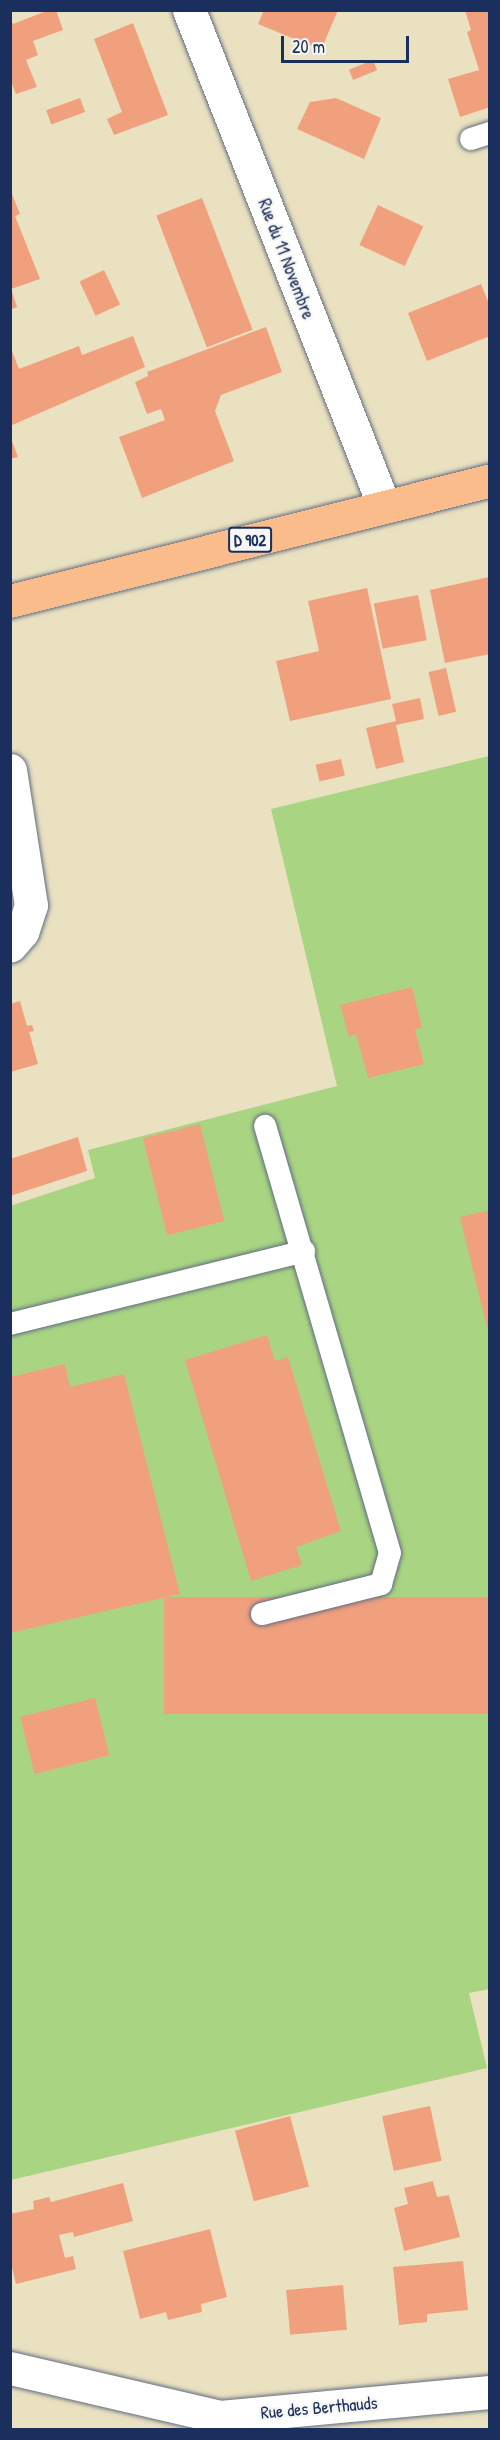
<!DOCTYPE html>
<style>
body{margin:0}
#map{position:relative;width:500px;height:2440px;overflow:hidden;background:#eae1c0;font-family:"Patrick Hand",sans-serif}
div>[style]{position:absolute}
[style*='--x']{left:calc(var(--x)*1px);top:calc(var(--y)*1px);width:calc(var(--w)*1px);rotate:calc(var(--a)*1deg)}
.green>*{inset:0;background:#a9d582}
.building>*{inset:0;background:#f1a07e;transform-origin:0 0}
.roads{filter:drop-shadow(0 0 2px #636d80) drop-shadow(0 0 2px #636d80)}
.service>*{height:22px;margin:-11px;padding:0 11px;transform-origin:11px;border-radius:11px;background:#fff}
.minor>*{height:33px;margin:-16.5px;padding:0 16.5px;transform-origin:16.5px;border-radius:16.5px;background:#fff}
.primary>*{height:33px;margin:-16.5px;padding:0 16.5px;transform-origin:16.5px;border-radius:16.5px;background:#f9bc8a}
span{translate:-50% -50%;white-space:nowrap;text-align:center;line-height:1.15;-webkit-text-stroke:4.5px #f6f6f2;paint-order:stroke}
.shield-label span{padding:2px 4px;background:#f6f6f2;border:2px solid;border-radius:4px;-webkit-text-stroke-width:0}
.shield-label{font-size:16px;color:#1b2f5e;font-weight:700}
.street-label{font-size:18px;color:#1b2f5e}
.frame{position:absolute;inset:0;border:12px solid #1b2f5e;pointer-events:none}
.scale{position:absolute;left:281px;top:36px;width:128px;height:27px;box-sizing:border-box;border:3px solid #1b2f5e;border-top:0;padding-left:8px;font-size:18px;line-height:21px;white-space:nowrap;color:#1b2f5e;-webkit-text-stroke:4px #f6f6f2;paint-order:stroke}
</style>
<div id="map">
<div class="green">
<div style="clip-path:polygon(489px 756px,490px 1989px,469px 1993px,487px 2068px,11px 2180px,10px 1206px,95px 1178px,88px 1150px,337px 1086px,271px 809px)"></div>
</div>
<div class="building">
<div style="clip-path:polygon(49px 10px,56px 10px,63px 30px,33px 41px,38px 55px,26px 60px,37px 87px,16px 94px,10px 79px,10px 19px,13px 24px)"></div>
<div style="clip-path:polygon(264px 10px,338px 10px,321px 50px,258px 24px)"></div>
<div style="clip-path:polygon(465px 10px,490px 10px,490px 107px,460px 117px,448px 79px,479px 70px,467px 32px,471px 30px)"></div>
<div style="clip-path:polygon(133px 23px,168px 115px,114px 135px,107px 119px,122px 112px,94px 39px)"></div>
<div style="left:373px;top:60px;width:11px;height:26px;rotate:68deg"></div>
<div style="left:80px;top:98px;width:15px;height:36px;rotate:70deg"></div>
<div style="clip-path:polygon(336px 98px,381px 118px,364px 159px,297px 129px,310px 102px)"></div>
<div style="clip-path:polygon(10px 189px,20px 214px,15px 216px,40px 279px,11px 289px,17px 307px,10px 310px)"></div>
<div style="left:202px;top:198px;width:141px;height:49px;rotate:69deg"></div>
<div style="left:378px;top:205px;width:50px;height:44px;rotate:25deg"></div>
<div style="left:104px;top:270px;width:38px;height:27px;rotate:65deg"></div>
<div style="clip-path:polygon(481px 284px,490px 306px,490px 336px,427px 361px,408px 313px)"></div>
<div style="clip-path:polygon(266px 327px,282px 372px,221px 395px,215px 411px,234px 461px,142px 498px,119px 437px,165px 420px,161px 409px,147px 414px,135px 382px,148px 376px,147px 372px)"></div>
<div style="clip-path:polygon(133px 336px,145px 367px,10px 426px,10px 346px,19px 369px,79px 346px,82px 355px)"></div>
<div style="clip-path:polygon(10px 436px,18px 457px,10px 459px)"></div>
<div style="clip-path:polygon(489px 577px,490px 654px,445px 663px,430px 590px)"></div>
<div style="clip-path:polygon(367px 588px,391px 699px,290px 721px,276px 661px,319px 651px,308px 601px)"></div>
<div style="left:418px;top:595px;width:46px;height:45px;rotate:79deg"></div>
<div style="left:446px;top:668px;width:45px;height:18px;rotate:77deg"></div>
<div style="clip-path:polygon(420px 698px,424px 719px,396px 725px,404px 762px,376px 769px,366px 728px,396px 721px,392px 704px)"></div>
<div style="left:341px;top:759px;width:17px;height:26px;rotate:77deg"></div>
<div style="clip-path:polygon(412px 987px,422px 1028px,415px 1029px,424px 1064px,368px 1078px,356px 1034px,349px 1037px,340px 1005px)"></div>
<div style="clip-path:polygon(20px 1001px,27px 1026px,32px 1025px,34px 1031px,29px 1032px,38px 1064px,10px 1072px,10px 1004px)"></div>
<div style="left:200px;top:1124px;width:100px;height:59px;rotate:76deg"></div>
<div style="clip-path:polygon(78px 1137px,87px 1171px,10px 1196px,10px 1159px)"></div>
<div style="clip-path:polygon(490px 1210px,490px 1336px,489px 1336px,460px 1217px)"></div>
<div style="clip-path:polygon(267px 1335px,275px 1361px,288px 1357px,341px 1531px,296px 1547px,302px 1565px,251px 1581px,185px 1360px)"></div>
<div style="clip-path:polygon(65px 1364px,70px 1387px,124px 1374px,180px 1594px,10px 1633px,10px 1377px)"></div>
<div style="left:490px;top:1597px;width:117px;height:326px;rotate:90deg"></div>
<div style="left:95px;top:1698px;width:59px;height:77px;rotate:76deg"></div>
<div style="left:430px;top:2106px;width:56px;height:49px;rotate:78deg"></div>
<div style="left:290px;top:2116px;width:73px;height:57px;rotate:75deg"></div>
<div style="clip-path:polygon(433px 2181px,437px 2197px,449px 2195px,460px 2237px,404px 2251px,394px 2208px,408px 2204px,404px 2188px)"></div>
<div style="clip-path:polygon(123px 2183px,133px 2221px,74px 2237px,73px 2232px,59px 2235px,65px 2258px,73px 2256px,76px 2269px,16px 2284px,10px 2259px,10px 2214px,34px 2209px,33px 2201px,49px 2197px,51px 2202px)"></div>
<div style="clip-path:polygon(210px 2229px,227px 2297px,201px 2304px,202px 2312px,168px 2320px,166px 2312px,140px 2319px,123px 2251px)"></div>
<div style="clip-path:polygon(463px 2261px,468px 2310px,427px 2314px,427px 2322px,399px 2325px,393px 2267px)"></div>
<div style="left:343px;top:2285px;width:45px;height:57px;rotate:85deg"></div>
</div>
<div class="roads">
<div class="service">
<div style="--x:471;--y:139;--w:20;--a:-18"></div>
<div style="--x:10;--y:1324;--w:303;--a:-13.9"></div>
<div style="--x:262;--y:1614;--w:123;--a:-14.1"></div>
<div style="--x:381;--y:1584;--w:32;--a:-74"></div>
<div style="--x:390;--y:1553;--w:445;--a:-106.3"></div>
</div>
<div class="minor">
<div style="--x:189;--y:10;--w:533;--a:68.54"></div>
<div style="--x:10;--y:770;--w:137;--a:81.2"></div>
<div style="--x:31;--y:905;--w:28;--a:108"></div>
<div style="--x:22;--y:932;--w:18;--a:131"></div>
<div style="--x:10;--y:2368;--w:216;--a:13.1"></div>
<div style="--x:220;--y:2417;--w:271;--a:-5.3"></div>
</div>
<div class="primary">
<div style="--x:10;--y:601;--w:495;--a:-14.1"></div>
</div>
</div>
<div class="shield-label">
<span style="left:250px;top:540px">D 902</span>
</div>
<div class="street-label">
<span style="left:286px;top:259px;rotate:69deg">Rue du 11 Novembre</span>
<span style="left:319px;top:2408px;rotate:-5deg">Rue des Berthauds</span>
</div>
<div class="frame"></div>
<div class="scale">20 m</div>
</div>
